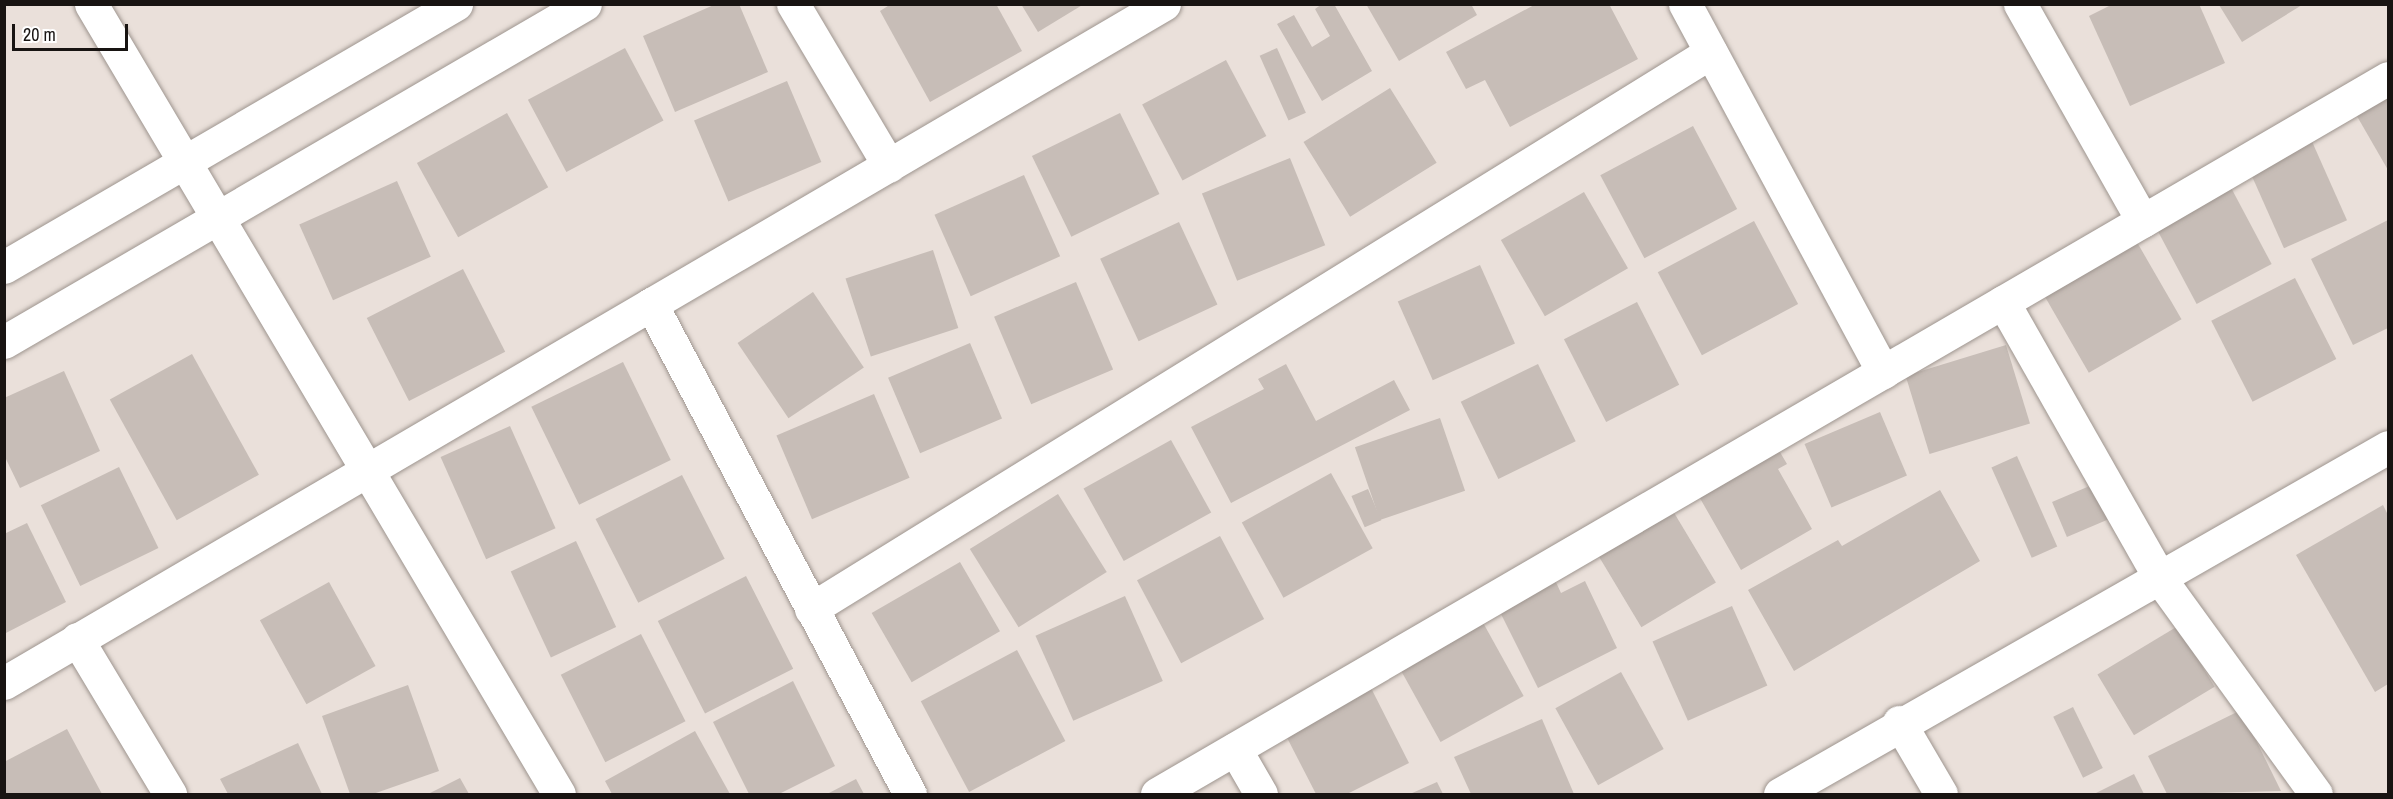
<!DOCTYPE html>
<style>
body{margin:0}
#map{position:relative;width:2393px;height:799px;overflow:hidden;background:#eae0da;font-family:"Archivo Narrow",sans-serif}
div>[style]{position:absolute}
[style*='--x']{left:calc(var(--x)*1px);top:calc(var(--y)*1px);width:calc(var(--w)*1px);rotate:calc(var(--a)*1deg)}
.building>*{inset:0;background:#c7bdb7;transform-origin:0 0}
.roads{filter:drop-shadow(0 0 2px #9e958f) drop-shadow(0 0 2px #9e958f)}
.street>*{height:33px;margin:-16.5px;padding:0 16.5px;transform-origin:16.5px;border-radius:16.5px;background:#fff}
span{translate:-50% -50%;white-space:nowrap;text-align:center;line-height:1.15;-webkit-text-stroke:4.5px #fff;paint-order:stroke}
.frame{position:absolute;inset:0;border:6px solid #181412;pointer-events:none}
.scale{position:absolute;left:12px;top:24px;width:116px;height:27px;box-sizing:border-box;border:3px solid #181412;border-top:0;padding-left:8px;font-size:18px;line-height:21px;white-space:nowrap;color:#181412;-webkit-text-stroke:4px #fff;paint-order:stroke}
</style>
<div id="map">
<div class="building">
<div style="clip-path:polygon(716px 4px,739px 4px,768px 72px,675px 112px,643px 36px)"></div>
<div style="clip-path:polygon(891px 4px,996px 4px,1022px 51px,930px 102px,880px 11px)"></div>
<div style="clip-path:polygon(1021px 4px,1084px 4px,1038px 32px)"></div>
<div style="clip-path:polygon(1322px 4px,1334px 4px,1372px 71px,1322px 101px,1277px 24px,1294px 15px,1312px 47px,1330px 36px,1315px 9px)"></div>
<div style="clip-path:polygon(1366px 4px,1471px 4px,1477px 15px,1399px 61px)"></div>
<div style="clip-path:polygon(1536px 4px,1609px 4px,1638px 59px,1510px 127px,1485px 80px,1466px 89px,1446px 52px)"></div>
<div style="clip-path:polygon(2113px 4px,2199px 4px,2225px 63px,2130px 106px,2089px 16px)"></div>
<div style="clip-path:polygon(2219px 5px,2302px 5px,2242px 42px)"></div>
<div style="left:625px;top:48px;width:82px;height:110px;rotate:62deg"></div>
<div style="left:1277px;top:48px;width:71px;height:19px;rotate:66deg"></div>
<div style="left:1226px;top:60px;width:86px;height:95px;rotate:62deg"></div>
<div style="left:787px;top:81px;width:88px;height:101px;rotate:67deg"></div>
<div style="left:1390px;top:88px;width:88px;height:102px;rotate:58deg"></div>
<div style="clip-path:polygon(2388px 91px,2388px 170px,2354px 111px)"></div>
<div style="left:507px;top:113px;width:85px;height:103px;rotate:61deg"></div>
<div style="left:1120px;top:113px;width:90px;height:98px;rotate:64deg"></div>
<div style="left:1693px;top:126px;width:94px;height:105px;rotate:62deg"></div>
<div style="left:2310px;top:137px;width:91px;height:69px;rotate:66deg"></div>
<div style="left:1290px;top:158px;width:94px;height:95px;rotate:68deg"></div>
<div style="left:1024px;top:175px;width:89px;height:98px;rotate:66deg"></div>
<div style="left:397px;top:181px;width:83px;height:107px;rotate:66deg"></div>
<div style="left:2228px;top:182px;width:93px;height:85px;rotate:62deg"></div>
<div style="left:1584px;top:192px;width:88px;height:96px;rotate:60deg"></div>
<div style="clip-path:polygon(2388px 220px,2388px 328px,2353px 345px,2311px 259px)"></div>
<div style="left:1754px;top:221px;width:94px;height:109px;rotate:62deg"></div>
<div style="left:1179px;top:222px;width:91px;height:87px;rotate:65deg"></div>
<div style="left:2134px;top:237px;width:95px;height:107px;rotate:60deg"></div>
<div style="left:933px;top:250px;width:82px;height:92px;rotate:72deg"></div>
<div style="left:1480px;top:265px;width:86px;height:90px;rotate:66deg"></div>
<div style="left:463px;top:269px;width:93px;height:108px;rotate:63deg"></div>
<div style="left:2295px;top:278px;width:91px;height:94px;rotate:63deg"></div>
<div style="left:1076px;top:282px;width:95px;height:89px;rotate:67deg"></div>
<div style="left:813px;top:292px;width:91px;height:91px;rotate:56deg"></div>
<div style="left:1637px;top:302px;width:93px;height:82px;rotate:63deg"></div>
<div style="left:970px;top:343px;width:82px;height:89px;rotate:67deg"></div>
<div style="left:2006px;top:345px;width:82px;height:105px;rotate:73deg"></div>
<div style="left:192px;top:354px;width:138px;height:94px;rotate:61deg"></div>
<div style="left:623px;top:362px;width:109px;height:102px;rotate:64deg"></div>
<div style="clip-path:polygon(1286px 364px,1316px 421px,1394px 380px,1410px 410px,1231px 503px,1191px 427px,1264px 389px,1258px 379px)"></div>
<div style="left:1538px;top:364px;width:86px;height:86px;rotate:64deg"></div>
<div style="clip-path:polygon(64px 371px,100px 451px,20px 488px,4px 455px,4px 398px)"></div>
<div style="left:874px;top:394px;width:91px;height:106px;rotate:67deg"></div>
<div style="left:1880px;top:412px;width:69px;height:82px;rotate:67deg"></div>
<div style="left:1440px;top:418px;width:77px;height:90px;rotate:71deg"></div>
<div style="left:510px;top:426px;width:112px;height:76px;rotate:66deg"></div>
<div style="left:1171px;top:440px;width:83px;height:100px;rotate:61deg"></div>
<div style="clip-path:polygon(1774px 442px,1787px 464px,1778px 469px,1812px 529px,1741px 570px,1697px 493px)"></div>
<div style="left:2017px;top:456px;width:99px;height:28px;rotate:66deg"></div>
<div style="left:119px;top:467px;width:90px;height:87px;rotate:64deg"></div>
<div style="left:1331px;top:473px;width:86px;height:102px;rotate:61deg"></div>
<div style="left:682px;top:475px;width:94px;height:97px;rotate:63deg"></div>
<div style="left:2099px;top:482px;width:38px;height:51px;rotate:67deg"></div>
<div style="left:1368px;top:489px;width:34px;height:18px;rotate:67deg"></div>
<div style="clip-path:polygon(1940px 490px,1980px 561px,1794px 671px,1748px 590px,1838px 540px,1842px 546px)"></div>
<div style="left:1058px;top:494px;width:92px;height:104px;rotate:58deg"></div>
<div style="left:1667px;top:501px;width:95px;height:87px;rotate:59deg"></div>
<div style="clip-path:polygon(2383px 505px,2388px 515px,2388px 684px,2375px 692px,2296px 555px)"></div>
<div style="clip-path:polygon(27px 523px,66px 602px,4px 634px,4px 534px)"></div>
<div style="left:1220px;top:536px;width:94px;height:94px;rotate:62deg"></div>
<div style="left:576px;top:541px;width:95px;height:72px;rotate:65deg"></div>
<div style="left:960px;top:562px;width:80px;height:102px;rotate:60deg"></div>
<div style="left:746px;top:576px;width:104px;height:99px;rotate:63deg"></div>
<div style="clip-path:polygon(1554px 578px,1561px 593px,1585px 581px,1617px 648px,1538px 688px,1497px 606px)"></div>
<div style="left:329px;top:582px;width:96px;height:79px;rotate:61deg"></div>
<div style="left:1125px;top:596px;width:93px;height:98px;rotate:66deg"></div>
<div style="left:1732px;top:606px;width:87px;height:87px;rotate:66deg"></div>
<div style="left:1481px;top:619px;width:88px;height:95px;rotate:61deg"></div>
<div style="left:2178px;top:626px;width:71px;height:94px;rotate:59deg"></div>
<div style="left:641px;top:634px;width:98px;height:90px;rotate:63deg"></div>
<div style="left:1017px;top:650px;width:103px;height:109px;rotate:62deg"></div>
<div style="left:1621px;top:672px;width:88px;height:75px;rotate:61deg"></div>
<div style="clip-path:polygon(793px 681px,835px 766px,779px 794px,749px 794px,713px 722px)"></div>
<div style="clip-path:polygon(1369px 684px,1409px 763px,1347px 794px,1316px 794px,1282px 728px)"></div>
<div style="clip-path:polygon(408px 685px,439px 771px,373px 794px,350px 794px,322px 716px)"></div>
<div style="left:2073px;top:707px;width:68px;height:22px;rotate:64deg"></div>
<div style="clip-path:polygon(2241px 710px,2281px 791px,2167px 794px,2148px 756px)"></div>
<div style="clip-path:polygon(1542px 719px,1574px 794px,1471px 794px,1454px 757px)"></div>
<div style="clip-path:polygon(67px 729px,102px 794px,4px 794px,4px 762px)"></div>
<div style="clip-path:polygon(695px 731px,730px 794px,612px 794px,605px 781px)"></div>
<div style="clip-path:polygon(298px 743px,322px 794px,228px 794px,220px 779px)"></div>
<div style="clip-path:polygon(2134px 774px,2144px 794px,2094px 794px)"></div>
<div style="clip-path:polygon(460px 778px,469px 794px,428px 794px)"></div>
<div style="clip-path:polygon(856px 779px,864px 794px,827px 794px)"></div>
<div style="clip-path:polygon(1437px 782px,1443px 794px,1410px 794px)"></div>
</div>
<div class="roads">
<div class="street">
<div style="--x:91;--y:4;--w:918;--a:59.36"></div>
<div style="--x:793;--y:4;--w:188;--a:59.3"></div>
<div style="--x:1685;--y:4;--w:418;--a:61.7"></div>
<div style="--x:2020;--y:4;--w:249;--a:60.5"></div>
<div style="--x:4;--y:267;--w:523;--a:-30.19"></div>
<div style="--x:2003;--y:302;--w:320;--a:60.4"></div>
<div style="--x:2161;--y:580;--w:264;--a:54.1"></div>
<div style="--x:651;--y:304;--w:554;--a:62.14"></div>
<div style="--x:4;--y:342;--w:672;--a:-30.19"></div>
<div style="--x:811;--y:609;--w:1058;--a:-31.75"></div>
<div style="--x:77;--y:639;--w:181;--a:59"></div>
<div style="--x:4;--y:683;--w:1344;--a:-30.34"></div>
<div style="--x:1899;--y:722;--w:83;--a:59.7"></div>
<div style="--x:1235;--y:749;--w:52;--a:60"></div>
<div style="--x:1157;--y:794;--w:1424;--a:-30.18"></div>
<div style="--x:1780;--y:794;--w:700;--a:-29.71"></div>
</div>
</div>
<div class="frame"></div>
<div class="scale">20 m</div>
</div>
